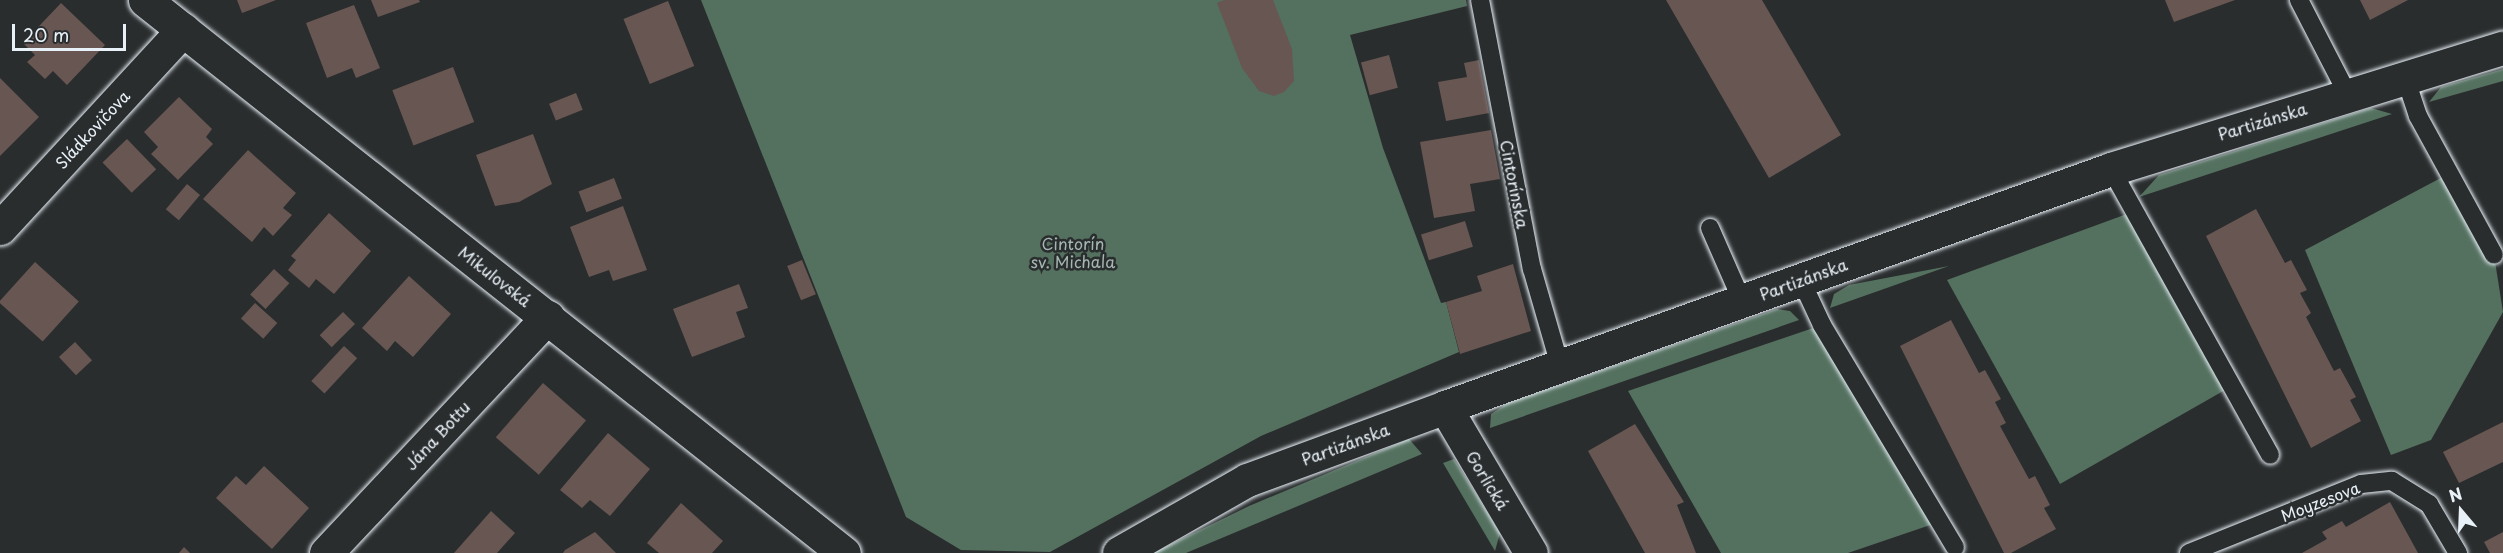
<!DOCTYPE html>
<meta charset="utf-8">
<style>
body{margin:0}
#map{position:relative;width:2503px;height:553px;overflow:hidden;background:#2a2d2e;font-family:"Playpen Sans",sans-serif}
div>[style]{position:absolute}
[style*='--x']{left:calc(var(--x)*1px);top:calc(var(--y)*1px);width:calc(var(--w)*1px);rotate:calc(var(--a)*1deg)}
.green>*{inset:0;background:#54705f}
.building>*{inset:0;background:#685652;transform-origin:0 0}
.roads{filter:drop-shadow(0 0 2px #e8f1f8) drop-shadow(0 0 2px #e8f1f8)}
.lane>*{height:18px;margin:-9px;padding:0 9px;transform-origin:9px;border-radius:9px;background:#2a2d2e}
.street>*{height:33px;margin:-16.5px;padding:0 16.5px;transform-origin:16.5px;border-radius:16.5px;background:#2a2d2e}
.secondary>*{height:33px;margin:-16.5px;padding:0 16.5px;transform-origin:16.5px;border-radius:16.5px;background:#2a2d2e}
span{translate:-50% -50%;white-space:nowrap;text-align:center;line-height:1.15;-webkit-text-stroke:5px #2a2d2e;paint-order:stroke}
.street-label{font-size:16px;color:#e8f1f8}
.park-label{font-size:16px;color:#a5b7b3}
.north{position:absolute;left:2431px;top:481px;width:60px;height:60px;-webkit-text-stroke:4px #2a2d2e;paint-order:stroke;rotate:341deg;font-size:16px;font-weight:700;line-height:24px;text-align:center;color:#e8f1f8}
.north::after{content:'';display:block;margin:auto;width:21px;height:27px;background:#e8f1f8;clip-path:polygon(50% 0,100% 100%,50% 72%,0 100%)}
.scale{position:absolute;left:12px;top:24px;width:114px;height:27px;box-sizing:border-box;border:3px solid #e8f1f8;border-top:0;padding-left:8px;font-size:18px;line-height:21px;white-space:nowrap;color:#e8f1f8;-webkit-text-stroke:4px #2a2d2e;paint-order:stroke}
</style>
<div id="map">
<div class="green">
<div style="clip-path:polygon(701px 0,1466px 0,1467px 6px,1350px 35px,1383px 148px,1441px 303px,1446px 302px,1459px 352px,1261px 436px,1050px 552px,961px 550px,906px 517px)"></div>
<div style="clip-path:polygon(2503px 69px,2503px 81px,2429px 102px,2441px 87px)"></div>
<div style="clip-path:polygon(2371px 108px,2392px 114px,2139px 197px,2159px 175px)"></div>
<div style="clip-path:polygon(2452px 172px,2494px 255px,2503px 312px,2431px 440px,2391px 455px,2305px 250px)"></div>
<div style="clip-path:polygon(2135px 211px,2232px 386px,2060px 484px,1947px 280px)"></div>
<div style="clip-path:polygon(1949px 266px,1830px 308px,1834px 294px,1849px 285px)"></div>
<div style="clip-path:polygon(1777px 309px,1790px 311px,1799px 320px,1490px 428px,1491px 414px,1508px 403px)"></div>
<div style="clip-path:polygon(1822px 325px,1942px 521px,1848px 553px,1721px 553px,1628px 391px)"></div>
<div style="clip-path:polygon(1409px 439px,1422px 454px,1186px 553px,1153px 553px,1249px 506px)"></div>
<div style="clip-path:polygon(1454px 459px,1500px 533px,1495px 551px,1443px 463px)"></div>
</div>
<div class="building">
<div style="clip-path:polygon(237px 0,276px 0,242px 13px)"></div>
<div style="clip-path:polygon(371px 0,419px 0,420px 2px,378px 17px)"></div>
<div style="clip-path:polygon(1224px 0,1273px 0,1292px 49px,1294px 81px,1284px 92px,1274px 96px,1259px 91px,1242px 68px,1217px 3px)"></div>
<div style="clip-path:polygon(1666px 0,1762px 0,1841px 135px,1769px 178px)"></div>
<div style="clip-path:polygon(2165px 0,2235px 0,2174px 22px)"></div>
<div style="clip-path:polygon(2360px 0,2408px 0,2370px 20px)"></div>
<div style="left:668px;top:1px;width:70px;height:48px;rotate:68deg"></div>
<div style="clip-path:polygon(61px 3px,105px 45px,67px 85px,53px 71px,45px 79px,27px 62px,35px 55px,23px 43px)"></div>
<div style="clip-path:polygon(354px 5px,380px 68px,356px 78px,352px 68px,327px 78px,306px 23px)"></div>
<div style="left:1389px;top:55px;width:34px;height:29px;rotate:75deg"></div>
<div style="clip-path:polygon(1479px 60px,1489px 113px,1446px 121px,1438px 82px,1467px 77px,1464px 63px)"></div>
<div style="left:453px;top:67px;width:59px;height:65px;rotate:69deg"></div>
<div style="clip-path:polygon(0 78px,39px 117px,0 156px)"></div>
<div style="left:576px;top:93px;width:18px;height:29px;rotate:68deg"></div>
<div style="clip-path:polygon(179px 97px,212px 129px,206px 137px,213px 144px,178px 180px,151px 154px,158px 147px,144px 132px)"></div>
<div style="clip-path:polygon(1491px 130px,1500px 179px,1470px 184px,1475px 211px,1434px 218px,1420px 142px)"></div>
<div style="clip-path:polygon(533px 134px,552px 184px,519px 202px,495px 206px,476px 155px)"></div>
<div style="left:127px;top:139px;width:42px;height:34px;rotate:46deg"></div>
<div style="clip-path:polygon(248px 150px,296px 193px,283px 208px,292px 215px,273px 236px,264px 227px,252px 242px,203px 199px)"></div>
<div style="left:614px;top:178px;width:22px;height:38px;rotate:69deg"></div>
<div style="left:187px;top:184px;width:17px;height:33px;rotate:40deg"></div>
<div style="clip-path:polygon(623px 206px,647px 270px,613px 281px,609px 270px,589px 277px,570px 227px)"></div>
<div style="clip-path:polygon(2256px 209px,2285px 263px,2291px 260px,2307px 290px,2300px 293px,2311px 313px,2306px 317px,2334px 371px,2340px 368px,2356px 397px,2350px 400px,2361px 421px,2311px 448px,2206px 236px)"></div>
<div style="clip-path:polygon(329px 213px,371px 251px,334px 294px,316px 279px,309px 288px,288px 270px,296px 260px,291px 256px)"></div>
<div style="left:1465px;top:221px;width:27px;height:46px;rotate:73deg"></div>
<div style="left:802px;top:260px;width:37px;height:16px;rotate:68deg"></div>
<div style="left:35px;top:262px;width:59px;height:54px;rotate:42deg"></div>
<div style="clip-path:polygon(1513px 264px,1531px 331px,1460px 354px,1446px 302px,1482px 291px,1477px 276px)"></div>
<div style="left:274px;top:269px;width:21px;height:35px;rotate:43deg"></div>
<div style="clip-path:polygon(409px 276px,451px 314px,413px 357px,395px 341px,387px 351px,362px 328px)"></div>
<div style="clip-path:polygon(739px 284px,748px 308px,736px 312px,745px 337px,692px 357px,673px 309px)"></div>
<div style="left:255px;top:303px;width:30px;height:21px;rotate:42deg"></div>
<div style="left:343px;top:312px;width:17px;height:33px;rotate:45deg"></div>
<div style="clip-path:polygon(1951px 320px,1979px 373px,1985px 370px,2001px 399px,1995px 402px,2006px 423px,2000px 426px,2029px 479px,2035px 476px,2050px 505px,2044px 508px,2056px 529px,2011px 553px,2004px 553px,1900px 346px)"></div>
<div style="left:75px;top:342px;width:25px;height:22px;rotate:47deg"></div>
<div style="left:344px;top:346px;width:18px;height:48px;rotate:43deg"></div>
<div style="left:543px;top:383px;width:57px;height:72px;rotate:41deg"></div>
<div style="clip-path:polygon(2503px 422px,2503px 462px,2459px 483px,2443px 452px)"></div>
<div style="clip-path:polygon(1635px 424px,1684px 502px,1677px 505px,1696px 553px,1645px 553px,1588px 451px)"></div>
<div style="clip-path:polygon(608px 433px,650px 469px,610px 516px,590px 500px,582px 508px,560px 490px)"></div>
<div style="clip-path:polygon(264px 466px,309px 508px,272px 549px,216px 498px,236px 476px,246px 485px)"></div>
<div style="clip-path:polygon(2390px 502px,2418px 553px,2302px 553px,2327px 539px,2322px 532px,2342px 521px,2346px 527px)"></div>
<div style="clip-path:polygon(681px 503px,723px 541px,712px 553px,659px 553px,647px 543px)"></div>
<div style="clip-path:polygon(491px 511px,515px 533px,497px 553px,454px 553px)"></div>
<div style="clip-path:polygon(595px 532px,616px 553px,563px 553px,565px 550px)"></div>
<div style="clip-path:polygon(2503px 532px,2503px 553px,2490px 553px,2484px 542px)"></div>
<div style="clip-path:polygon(184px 547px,190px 553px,179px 553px)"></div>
</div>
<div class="roads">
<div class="lane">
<div style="--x:1480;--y:0;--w:274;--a:79.1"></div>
<div style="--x:1532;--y:269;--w:101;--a:73.9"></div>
<div style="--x:2299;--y:0;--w:107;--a:62.7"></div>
<div style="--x:2405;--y:77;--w:41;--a:71.6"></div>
<div style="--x:2418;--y:116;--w:158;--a:61.3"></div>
<div style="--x:2111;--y:169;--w:327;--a:60.9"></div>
<div style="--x:1710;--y:228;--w:80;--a:66.3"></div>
<div style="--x:1801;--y:280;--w:50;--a:65"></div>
<div style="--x:1822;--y:325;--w:259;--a:59.1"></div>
<div style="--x:2189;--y:553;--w:185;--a:-21.9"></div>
<div style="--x:2361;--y:484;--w:31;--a:-6"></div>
<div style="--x:2392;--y:481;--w:44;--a:31.9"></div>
<div style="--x:2429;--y:504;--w:57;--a:59.4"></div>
</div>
<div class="street">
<div style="--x:0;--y:228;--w:270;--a:-47.3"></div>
<div style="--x:1445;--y:407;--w:169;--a:59.5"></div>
<div style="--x:326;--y:553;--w:324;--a:-46.8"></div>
</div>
<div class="secondary">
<div style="--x:145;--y:0;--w:891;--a:38.35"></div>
<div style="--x:1119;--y:553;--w:147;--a:-29.7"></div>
<div style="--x:1247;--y:480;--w:211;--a:-20.2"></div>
<div style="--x:1445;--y:407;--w:707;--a:-19.66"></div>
<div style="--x:2111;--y:169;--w:410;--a:-17.2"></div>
</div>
</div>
<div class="street-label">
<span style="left:2262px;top:121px;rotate:-17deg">Partizánska</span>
<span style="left:92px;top:129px;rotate:-47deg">Sládkovičova</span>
<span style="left:1515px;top:184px;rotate:79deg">Cintorínska</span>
<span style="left:495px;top:276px;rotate:38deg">Mikulovská</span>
<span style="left:1803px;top:279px;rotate:-20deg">Partizánska</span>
<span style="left:437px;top:435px;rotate:-47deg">Jána Bottu</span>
<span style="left:1345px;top:444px;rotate:-20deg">Partizánska</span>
<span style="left:1488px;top:480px;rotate:59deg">Gorlická</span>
<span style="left:2320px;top:501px;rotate:-21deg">Moyzesova</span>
</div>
<div class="park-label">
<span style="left:1073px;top:252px">Cintorín<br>sv. Michala</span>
</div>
<div class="north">N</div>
<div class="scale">20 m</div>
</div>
